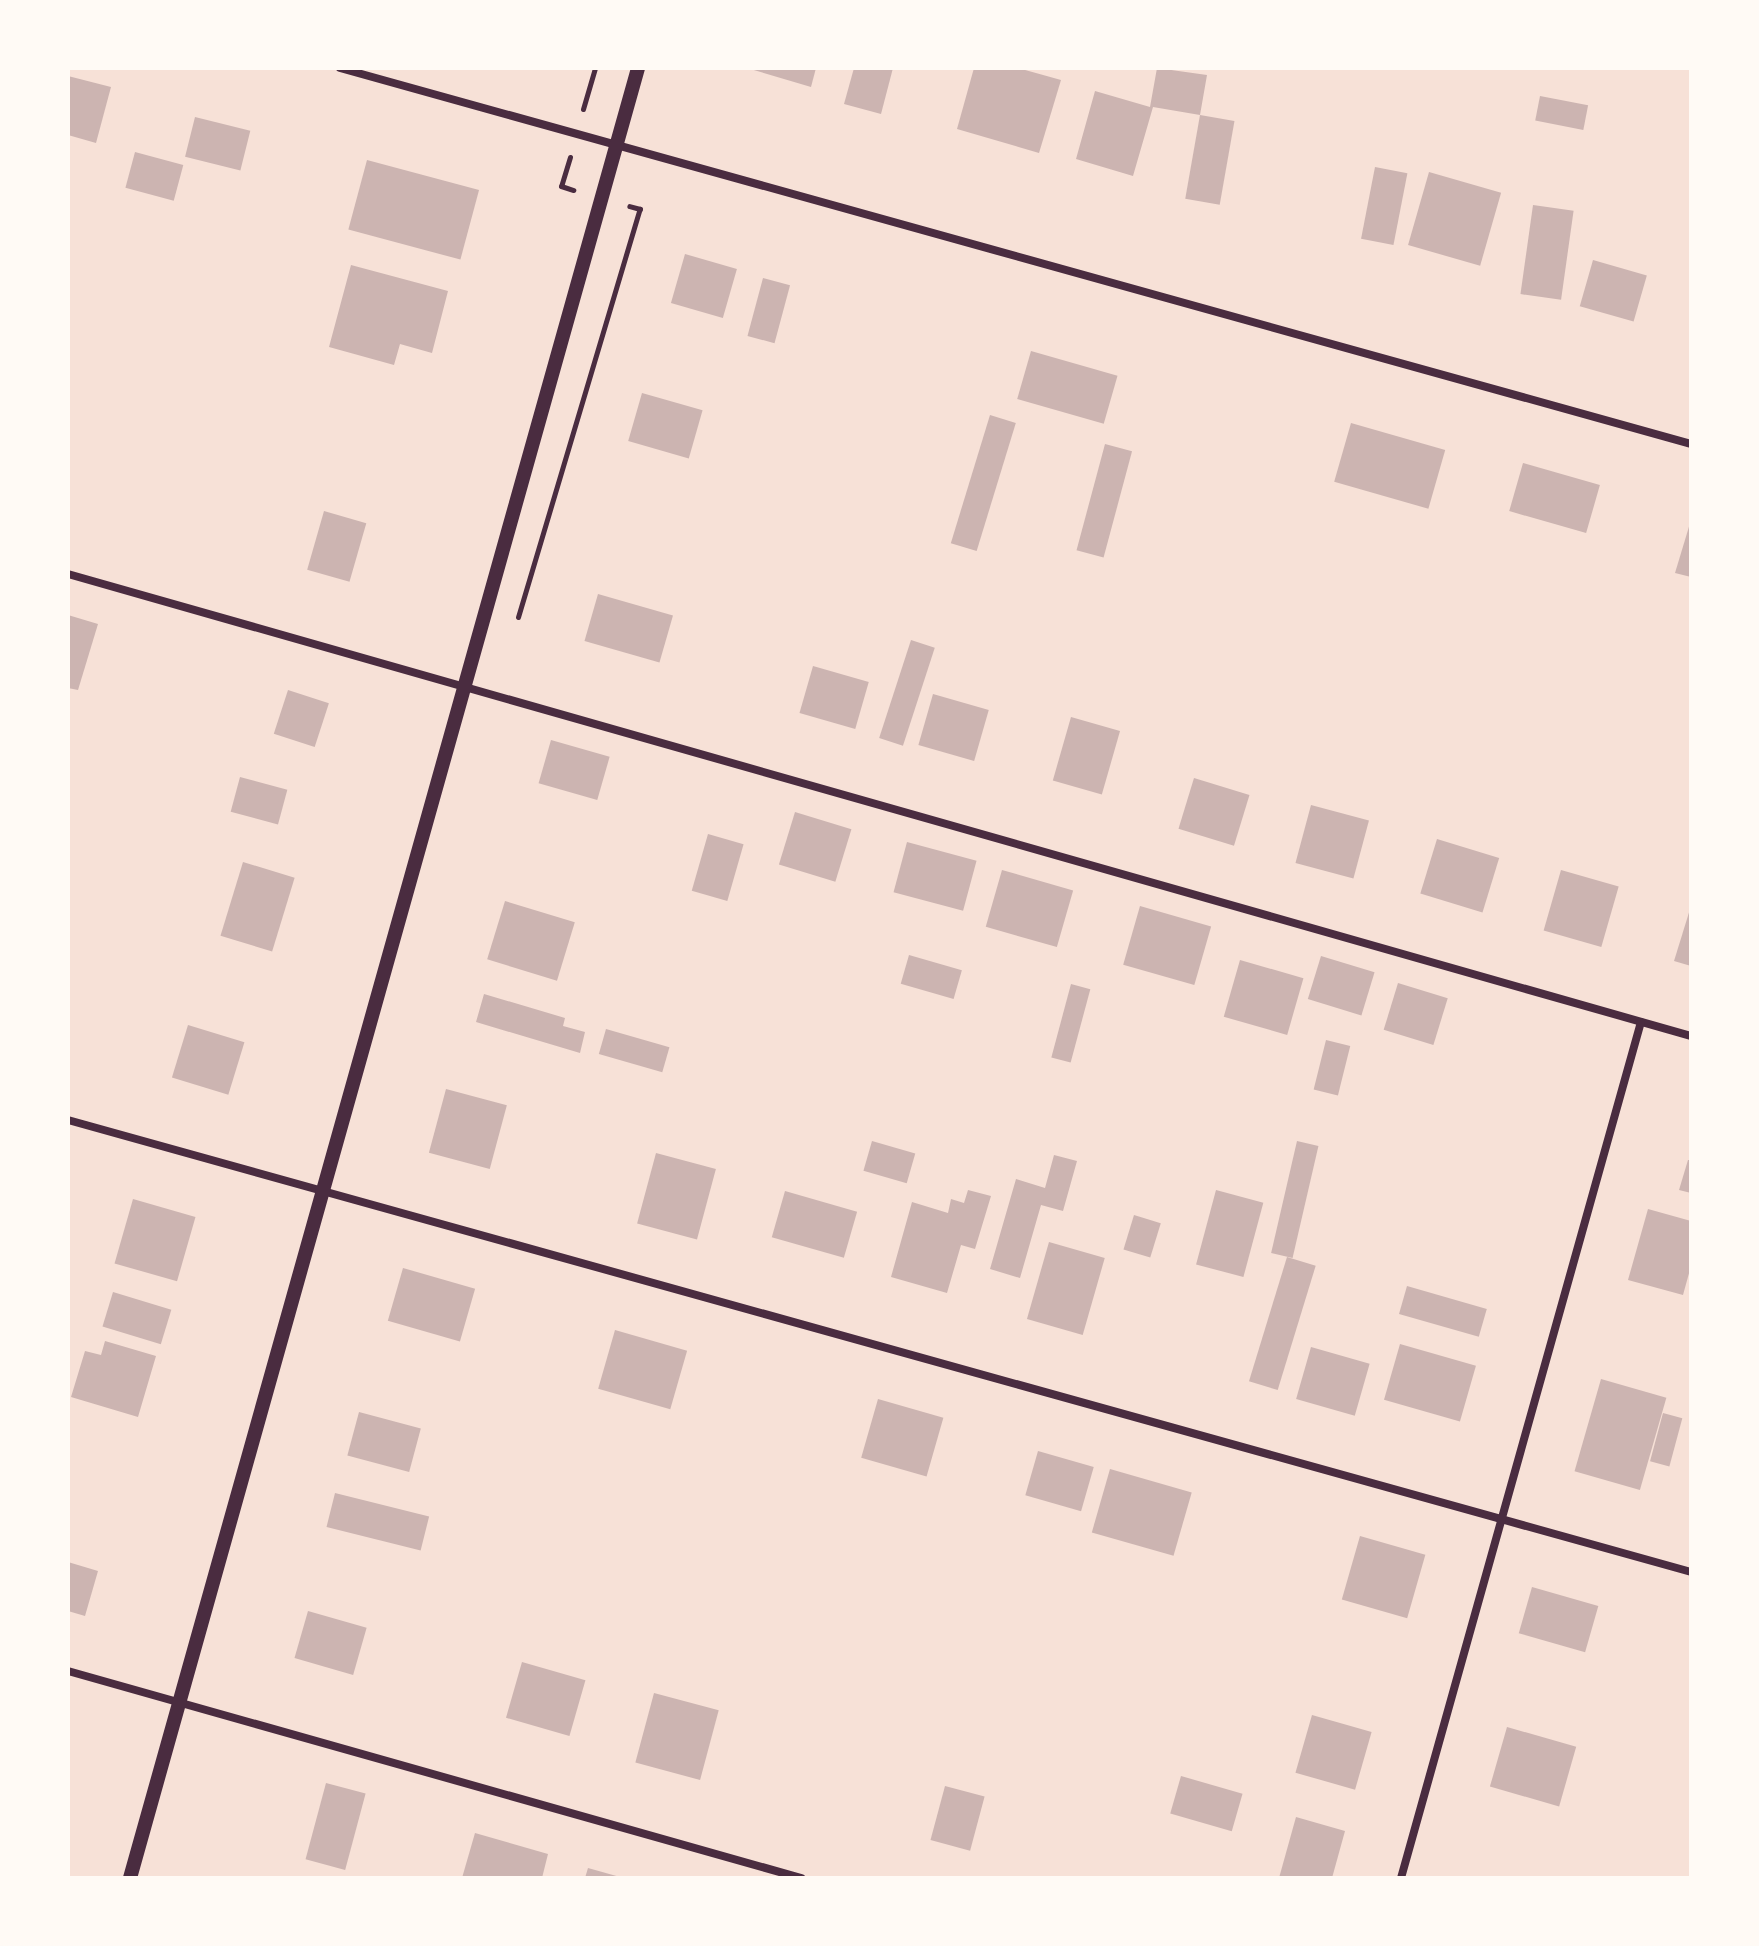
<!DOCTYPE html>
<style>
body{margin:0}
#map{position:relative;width:1759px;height:1946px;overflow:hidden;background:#f7e1d7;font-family:"Roboto Condensed",sans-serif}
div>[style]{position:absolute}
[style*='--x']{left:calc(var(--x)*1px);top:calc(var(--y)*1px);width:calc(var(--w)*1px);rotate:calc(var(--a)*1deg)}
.building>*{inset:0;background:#ccb4b1;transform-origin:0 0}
.path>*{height:5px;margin:-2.5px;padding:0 2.5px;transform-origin:2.5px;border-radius:2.5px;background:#4a2c40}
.minor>*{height:8px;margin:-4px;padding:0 4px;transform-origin:4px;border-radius:4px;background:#4a2c40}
.tertiary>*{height:14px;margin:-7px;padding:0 7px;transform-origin:7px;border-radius:7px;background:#4a2c40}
span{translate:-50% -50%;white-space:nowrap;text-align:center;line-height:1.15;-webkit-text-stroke:6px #fffaf5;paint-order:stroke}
.frame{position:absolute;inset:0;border:70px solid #fffaf5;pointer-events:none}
</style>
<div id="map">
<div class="building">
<div style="clip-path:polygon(747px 68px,816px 68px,811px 87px)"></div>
<div style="clip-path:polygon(854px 68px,893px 68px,881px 114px,844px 104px)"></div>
<div style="clip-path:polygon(974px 68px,1018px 68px,1061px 80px,1039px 153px,957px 129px)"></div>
<div style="clip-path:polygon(1157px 68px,1207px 75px,1200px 115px,1153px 107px,1133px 176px,1076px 159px,1095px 91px,1150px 107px)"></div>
<div style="clip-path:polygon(68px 76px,111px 87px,96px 143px,68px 135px)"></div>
<div style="left:1540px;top:96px;width:49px;height:25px;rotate:11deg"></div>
<div style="left:1200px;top:115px;width:35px;height:85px;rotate:10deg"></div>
<div style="left:195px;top:117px;width:57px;height:41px;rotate:14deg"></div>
<div style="left:135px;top:152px;width:50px;height:37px;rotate:15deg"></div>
<div style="left:367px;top:160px;width:116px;height:72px;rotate:15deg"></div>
<div style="left:1375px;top:167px;width:33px;height:73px;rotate:11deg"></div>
<div style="left:1429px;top:172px;width:75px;height:76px;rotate:16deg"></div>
<div style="left:1533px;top:205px;width:41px;height:90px;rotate:8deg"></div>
<div style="left:685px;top:254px;width:54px;height:51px;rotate:16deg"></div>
<div style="left:1593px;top:260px;width:56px;height:48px;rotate:16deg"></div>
<div style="clip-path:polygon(351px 265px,448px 291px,432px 353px,400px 344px,394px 365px,329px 347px)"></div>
<div style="left:763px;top:278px;width:28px;height:60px;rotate:15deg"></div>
<div style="left:1031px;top:351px;width:90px;height:50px;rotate:16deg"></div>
<div style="left:642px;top:393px;width:63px;height:50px;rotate:16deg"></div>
<div style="left:990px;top:415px;width:27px;height:134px;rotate:17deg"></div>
<div style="left:1351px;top:423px;width:98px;height:61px;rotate:16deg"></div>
<div style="left:1105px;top:444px;width:28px;height:110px;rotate:15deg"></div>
<div style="left:1523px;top:463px;width:80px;height:50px;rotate:16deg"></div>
<div style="left:324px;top:511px;width:44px;height:61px;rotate:16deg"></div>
<div style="clip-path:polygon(1691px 520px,1691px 577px,1675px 573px)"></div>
<div style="left:598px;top:594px;width:78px;height:49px;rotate:16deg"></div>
<div style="clip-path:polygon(68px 615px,98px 624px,78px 690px,68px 688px)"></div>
<div style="left:911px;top:640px;width:25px;height:103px;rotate:18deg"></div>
<div style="left:813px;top:666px;width:58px;height:49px;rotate:16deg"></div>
<div style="left:288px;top:690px;width:43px;height:46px;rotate:18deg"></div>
<div style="left:933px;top:694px;width:58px;height:53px;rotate:16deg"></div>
<div style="left:1071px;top:717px;width:51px;height:66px;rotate:16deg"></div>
<div style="left:551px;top:740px;width:61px;height:45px;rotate:16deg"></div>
<div style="left:240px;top:777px;width:49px;height:36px;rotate:15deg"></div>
<div style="left:1194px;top:778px;width:58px;height:53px;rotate:17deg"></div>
<div style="left:1311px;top:805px;width:60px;height:60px;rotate:15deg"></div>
<div style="left:795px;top:812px;width:59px;height:55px;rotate:17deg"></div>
<div style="left:708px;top:834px;width:37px;height:59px;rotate:16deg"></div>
<div style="left:1437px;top:839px;width:65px;height:57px;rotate:17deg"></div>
<div style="left:907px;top:842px;width:72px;height:52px;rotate:15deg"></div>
<div style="left:243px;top:862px;width:54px;height:77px;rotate:17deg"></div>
<div style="left:1002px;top:870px;width:74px;height:59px;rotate:16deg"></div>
<div style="left:1561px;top:870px;width:60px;height:63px;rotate:16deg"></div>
<div style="left:505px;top:901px;width:73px;height:61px;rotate:17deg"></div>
<div style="left:1140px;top:906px;width:74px;height:61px;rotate:16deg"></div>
<div style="clip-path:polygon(1691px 906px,1691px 966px,1674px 961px)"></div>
<div style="left:909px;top:955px;width:55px;height:30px;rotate:16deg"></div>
<div style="left:1321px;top:956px;width:56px;height:45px;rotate:17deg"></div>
<div style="left:1240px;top:960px;width:66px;height:59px;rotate:16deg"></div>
<div style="left:1398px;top:983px;width:52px;height:49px;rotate:17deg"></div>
<div style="left:1071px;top:984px;width:20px;height:76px;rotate:15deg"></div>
<div style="clip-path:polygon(484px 994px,565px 1018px,563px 1026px,585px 1032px,580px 1053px,476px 1022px)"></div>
<div style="left:188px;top:1025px;width:59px;height:55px;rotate:17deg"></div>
<div style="left:606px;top:1029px;width:66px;height:26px;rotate:16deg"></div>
<div style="left:1326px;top:1040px;width:25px;height:51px;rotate:14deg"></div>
<div style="left:446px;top:1089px;width:63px;height:66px;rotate:15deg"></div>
<div style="left:872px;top:1141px;width:45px;height:31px;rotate:16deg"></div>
<div style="left:1297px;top:1141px;width:22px;height:115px;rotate:13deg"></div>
<div style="left:656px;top:1153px;width:62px;height:73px;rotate:15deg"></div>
<div style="clip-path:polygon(1054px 1155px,1077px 1161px,1063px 1211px,1041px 1205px,1020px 1278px,990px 1269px,1016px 1179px,1045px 1188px)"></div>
<div style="clip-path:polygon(1688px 1160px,1691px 1160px,1691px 1193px,1679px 1190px)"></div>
<div style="clip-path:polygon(968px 1190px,991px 1196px,975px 1249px,961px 1245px,947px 1293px,891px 1277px,912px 1202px,948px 1213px,951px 1199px,964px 1203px)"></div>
<div style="left:1216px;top:1190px;width:49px;height:77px;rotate:15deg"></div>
<div style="left:785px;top:1191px;width:75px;height:48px;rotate:16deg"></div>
<div style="left:133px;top:1199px;width:65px;height:67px;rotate:16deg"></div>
<div style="clip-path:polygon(1648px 1209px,1691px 1221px,1691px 1266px,1683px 1295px,1628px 1280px)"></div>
<div style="left:1134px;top:1215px;width:28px;height:36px;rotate:17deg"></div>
<div style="left:1049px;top:1242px;width:58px;height:80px;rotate:16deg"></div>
<div style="left:1287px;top:1257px;width:30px;height:130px;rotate:17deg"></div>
<div style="left:403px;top:1268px;width:75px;height:55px;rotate:16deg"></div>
<div style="left:1407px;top:1286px;width:83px;height:29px;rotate:16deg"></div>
<div style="left:113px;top:1292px;width:61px;height:36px;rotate:17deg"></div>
<div style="left:615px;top:1330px;width:75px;height:61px;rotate:16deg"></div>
<div style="clip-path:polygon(105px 1341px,156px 1356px,138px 1417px,71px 1397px,85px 1351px,101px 1355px)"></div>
<div style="left:1400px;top:1344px;width:79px;height:58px;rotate:16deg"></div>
<div style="left:1311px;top:1347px;width:61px;height:54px;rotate:16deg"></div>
<div style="left:1601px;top:1379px;width:68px;height:96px;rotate:16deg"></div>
<div style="left:878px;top:1399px;width:68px;height:61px;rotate:16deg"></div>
<div style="left:359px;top:1412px;width:64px;height:45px;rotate:15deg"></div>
<div style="left:1663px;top:1413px;width:20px;height:50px;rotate:15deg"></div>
<div style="left:1038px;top:1451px;width:58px;height:46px;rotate:16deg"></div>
<div style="left:1110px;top:1469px;width:85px;height:66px;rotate:16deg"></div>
<div style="left:335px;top:1493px;width:97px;height:35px;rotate:14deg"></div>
<div style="left:1360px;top:1536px;width:68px;height:66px;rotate:16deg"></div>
<div style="clip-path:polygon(68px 1562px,98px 1571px,85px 1616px,68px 1611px)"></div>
<div style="left:1532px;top:1587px;width:69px;height:48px;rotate:16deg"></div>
<div style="left:308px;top:1611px;width:61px;height:49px;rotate:16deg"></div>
<div style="left:522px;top:1662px;width:66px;height:58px;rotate:16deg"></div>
<div style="left:654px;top:1693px;width:67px;height:72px;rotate:15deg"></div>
<div style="left:1312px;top:1715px;width:62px;height:60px;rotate:16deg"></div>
<div style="left:1507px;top:1727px;width:72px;height:62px;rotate:16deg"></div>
<div style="left:1181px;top:1776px;width:64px;height:39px;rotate:16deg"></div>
<div style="left:326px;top:1783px;width:41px;height:79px;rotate:15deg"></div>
<div style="left:945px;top:1786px;width:41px;height:56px;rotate:15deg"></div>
<div style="clip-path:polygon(1296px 1817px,1345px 1831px,1332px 1878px,1279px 1878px)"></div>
<div style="clip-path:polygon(475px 1833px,548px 1854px,542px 1878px,462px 1878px)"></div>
<div style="clip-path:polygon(588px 1868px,620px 1877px,620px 1878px,585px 1878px)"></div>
</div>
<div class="path">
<div style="--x:583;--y:109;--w:43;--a:-73.7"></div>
<div style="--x:570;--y:157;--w:30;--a:107"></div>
<div style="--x:561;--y:186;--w:13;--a:18"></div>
<div style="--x:518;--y:617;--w:426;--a:-73.4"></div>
<div style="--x:640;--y:209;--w:11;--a:-165"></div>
</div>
<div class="minor">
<div style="--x:340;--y:68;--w:1402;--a:15.55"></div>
<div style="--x:68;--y:574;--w:1687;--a:15.89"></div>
<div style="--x:68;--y:1120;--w:1685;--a:15.56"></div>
<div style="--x:68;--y:1671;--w:762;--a:15.77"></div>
<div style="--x:1401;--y:1878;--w:889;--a:-74.34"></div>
</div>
<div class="tertiary">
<div style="--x:130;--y:1878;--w:1880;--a:-74.32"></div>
</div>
<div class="frame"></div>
</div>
